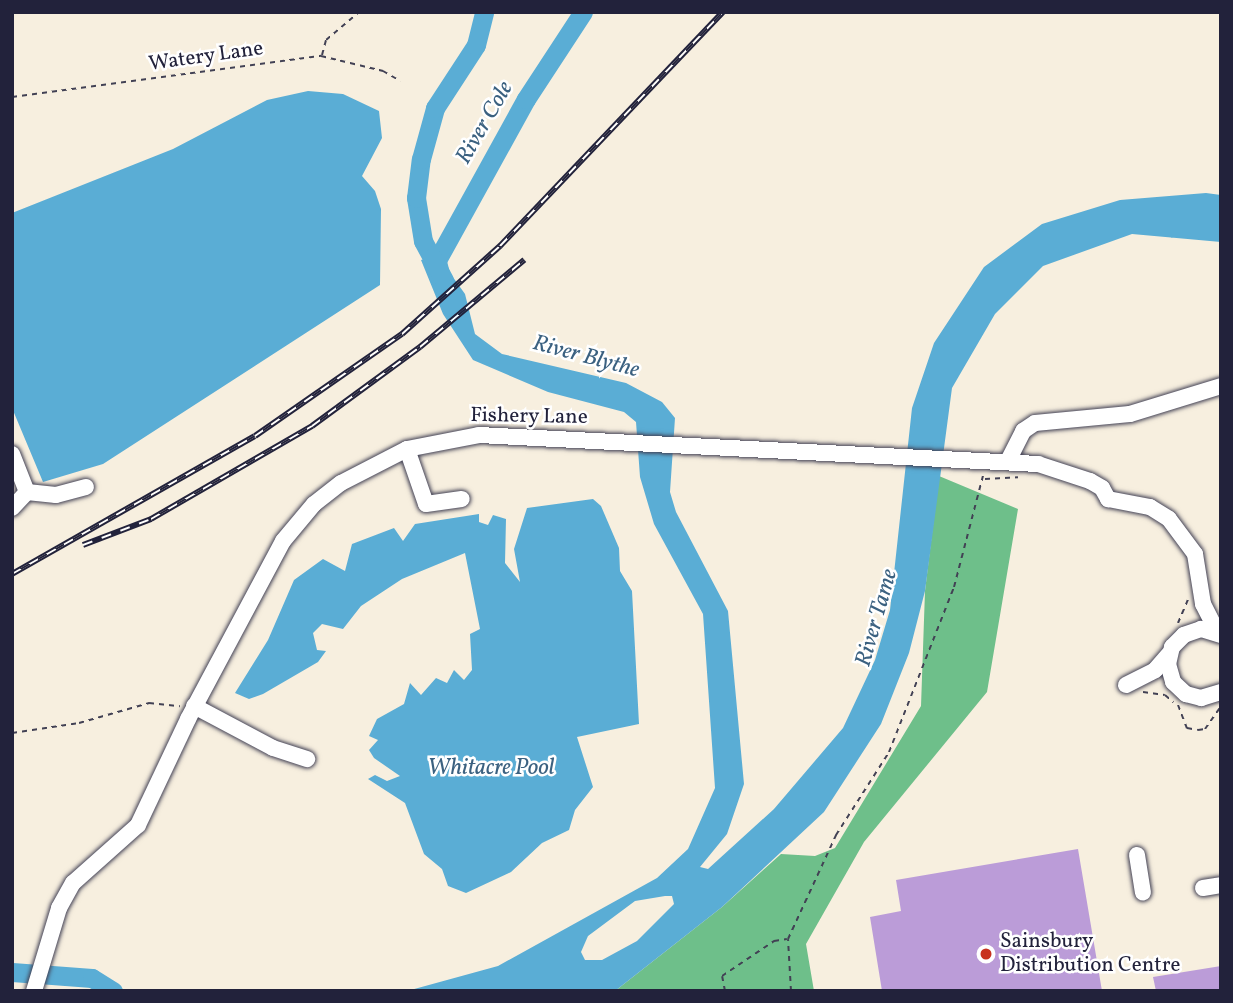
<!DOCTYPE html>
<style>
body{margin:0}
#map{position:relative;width:1233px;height:1003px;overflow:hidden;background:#f7efdf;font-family:Vollkorn,serif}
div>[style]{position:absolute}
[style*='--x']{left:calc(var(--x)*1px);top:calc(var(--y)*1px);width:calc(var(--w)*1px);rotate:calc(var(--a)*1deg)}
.forest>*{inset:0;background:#6ebf8a}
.water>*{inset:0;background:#5aadd5}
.river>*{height:19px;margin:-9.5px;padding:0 9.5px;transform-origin:9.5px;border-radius:9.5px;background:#5aadd5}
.building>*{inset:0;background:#bb9cd8}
.path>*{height:2px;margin-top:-1px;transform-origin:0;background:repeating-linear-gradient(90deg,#424154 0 5px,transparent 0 10px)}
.roads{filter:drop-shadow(0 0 2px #424154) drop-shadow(0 0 2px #424154)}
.minor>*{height:16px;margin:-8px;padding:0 8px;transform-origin:8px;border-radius:8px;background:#fff}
.rail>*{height:6px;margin-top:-3px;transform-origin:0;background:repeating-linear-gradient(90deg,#fff 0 10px,#22223b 0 20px);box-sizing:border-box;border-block:2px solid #22223b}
.dots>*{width:19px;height:19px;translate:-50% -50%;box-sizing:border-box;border:4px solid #fff;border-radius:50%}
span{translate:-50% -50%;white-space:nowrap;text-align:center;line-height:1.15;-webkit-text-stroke:5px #fff;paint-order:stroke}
.street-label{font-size:21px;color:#22223b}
.poi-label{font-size:21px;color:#22223b}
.left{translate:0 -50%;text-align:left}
.water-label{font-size:23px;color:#3b6180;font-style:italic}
.frame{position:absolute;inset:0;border:14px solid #22223b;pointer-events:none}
</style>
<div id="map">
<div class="forest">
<div style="clip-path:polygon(939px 476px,1018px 509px,987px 692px,864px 842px,806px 944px,814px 991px,615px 991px,722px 907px,781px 854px,815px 856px,835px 848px,921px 706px,925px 591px)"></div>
</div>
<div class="water">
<div style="clip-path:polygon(308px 91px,343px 94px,379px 111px,382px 138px,362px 176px,375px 191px,381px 209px,380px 285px,103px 464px,43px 482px,12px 408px,12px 213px,173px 149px,267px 100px)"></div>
<div style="clip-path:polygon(evenodd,1206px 193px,1221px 195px,1221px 242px,1132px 234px,1043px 266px,995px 314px,952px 388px,925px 591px,909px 653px,881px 724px,824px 812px,722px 907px,615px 991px,407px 991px,498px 966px,657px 878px,688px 849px,715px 788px,703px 614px,654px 524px,640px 477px,636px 422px,624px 412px,548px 392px,473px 360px,443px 314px,421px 260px,445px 253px,450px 273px,465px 294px,475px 334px,502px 354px,626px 383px,662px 402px,675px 418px,670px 492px,676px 512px,728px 611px,744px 784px,727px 834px,700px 867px,708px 869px,774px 809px,843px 728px,875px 660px,890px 610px,912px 408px,934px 343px,984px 267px,1042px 224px,1120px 200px,1206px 193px,665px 896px,672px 896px,674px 904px,637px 941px,602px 960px,585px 960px,581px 952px,588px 936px,635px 901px,665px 896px)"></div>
<div style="clip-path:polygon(593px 499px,601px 506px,619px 548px,620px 571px,632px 591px,639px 724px,577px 737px,593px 787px,575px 810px,569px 830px,542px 843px,511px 872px,466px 893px,448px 886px,442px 869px,424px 854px,405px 803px,368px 779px,375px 775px,387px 781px,400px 776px,374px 758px,369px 750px,378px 740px,369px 736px,377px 719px,404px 704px,410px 683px,421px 695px,436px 678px,447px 683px,454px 670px,464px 680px,472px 670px,470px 634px,480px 629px,465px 553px,402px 579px,361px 606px,343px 629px,322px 624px,313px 633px,317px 650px,326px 651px,318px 662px,263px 694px,249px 699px,235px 693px,268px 640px,294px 580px,323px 559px,345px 571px,352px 544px,394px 528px,403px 541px,415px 524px,479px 514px,479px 522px,488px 525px,493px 515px,506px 519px,505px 563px,520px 582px,514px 549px,527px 508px)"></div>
</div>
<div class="river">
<div style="--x:436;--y:262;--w:186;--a:-61.1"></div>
<div style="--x:526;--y:99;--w:104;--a:-56.8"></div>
<div style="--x:444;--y:280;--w:44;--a:-118.3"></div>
<div style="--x:423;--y:241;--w:44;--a:-99.2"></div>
<div style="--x:416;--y:198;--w:39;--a:-83"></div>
<div style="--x:421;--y:159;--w:53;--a:-74.6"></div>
<div style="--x:435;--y:108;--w:75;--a:-56.9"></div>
<div style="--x:476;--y:45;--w:34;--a:-76"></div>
<div style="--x:12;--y:972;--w:80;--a:4.3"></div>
<div style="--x:92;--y:978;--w:25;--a:32"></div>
</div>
<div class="building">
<div style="clip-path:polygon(1078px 849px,1102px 991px,882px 991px,870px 917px,901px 911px,896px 880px)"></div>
<div style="clip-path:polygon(1221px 966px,1221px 991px,1156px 991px,1153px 977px)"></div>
</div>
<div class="path">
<div style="--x:322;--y:55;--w:16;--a:-75"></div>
<div style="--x:326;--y:40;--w:43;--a:-40.3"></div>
<div style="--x:12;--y:97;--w:312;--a:-7.6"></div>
<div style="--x:321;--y:56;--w:64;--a:13.6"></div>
<div style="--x:383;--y:71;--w:20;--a:30"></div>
<div style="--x:985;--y:479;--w:33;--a:-3"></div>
<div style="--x:1178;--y:623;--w:26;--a:-67"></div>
<div style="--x:1143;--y:692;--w:22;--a:8"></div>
<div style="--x:1165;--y:695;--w:11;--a:41"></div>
<div style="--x:1178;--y:705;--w:25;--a:69"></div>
<div style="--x:1187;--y:728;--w:11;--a:10"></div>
<div style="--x:1198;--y:730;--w:7;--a:-8"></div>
<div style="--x:1205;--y:729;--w:28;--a:-55"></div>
<div style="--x:12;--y:733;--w:68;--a:-8.5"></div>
<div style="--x:79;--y:723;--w:73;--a:-15.9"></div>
<div style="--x:149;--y:703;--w:31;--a:6"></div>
<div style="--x:725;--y:991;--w:15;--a:-101"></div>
<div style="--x:722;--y:976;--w:63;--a:-33.9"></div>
<div style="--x:774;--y:941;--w:13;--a:-9"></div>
<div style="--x:791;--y:991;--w:52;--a:-93.3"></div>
<div style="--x:788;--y:939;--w:115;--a:-65.2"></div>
<div style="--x:836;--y:835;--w:98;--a:-57.4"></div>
<div style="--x:889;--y:752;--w:177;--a:-68.5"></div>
<div style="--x:954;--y:587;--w:115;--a:-75.4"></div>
</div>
<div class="roads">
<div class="minor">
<div style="--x:407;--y:449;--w:58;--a:70.9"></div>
<div style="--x:426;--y:504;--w:36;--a:-8"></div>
<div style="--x:12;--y:454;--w:41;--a:68.5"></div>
<div style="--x:27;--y:492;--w:22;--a:133"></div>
<div style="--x:1008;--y:461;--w:34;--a:-63"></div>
<div style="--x:1023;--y:431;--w:14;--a:-34"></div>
<div style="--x:1035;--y:423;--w:95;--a:-5.4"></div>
<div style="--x:1130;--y:414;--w:95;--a:-17.1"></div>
<div style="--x:27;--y:492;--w:29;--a:6"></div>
<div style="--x:56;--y:495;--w:31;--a:-15"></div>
<div style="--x:1221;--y:635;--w:21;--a:-163"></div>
<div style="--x:1201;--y:629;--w:18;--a:161"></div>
<div style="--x:1184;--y:635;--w:17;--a:135"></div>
<div style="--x:1172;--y:647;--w:17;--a:103"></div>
<div style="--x:1168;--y:664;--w:19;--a:74"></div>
<div style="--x:1173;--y:682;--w:18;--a:43"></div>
<div style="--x:1186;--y:694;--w:16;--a:15"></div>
<div style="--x:1201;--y:698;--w:21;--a:-17"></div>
<div style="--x:1126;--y:685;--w:33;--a:-27"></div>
<div style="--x:1155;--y:670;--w:21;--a:-49"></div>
<div style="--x:194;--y:706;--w:89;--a:28"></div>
<div style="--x:273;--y:748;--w:36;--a:18"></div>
<div style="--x:1137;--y:855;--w:38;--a:81"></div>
<div style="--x:1203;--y:888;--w:18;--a:-9"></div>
<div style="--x:34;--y:991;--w:87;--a:-73.2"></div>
<div style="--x:59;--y:908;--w:29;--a:-61"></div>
<div style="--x:73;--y:883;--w:87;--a:-41.7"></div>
<div style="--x:138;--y:825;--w:117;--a:-64.7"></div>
<div style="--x:188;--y:719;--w:202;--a:-61.9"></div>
<div style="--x:283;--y:541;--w:48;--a:-50"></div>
<div style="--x:314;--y:504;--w:34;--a:-38"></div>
<div style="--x:341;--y:483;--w:74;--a:-27.3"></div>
<div style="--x:407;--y:449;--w:73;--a:-11"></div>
<div style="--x:479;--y:435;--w:560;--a:2.97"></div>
<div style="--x:1038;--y:464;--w:55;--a:18.1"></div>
<div style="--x:1090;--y:481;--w:14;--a:30"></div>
<div style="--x:1102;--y:488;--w:13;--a:61"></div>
<div style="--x:1108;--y:499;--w:43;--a:10.8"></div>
<div style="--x:1150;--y:507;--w:22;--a:32"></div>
<div style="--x:1169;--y:519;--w:44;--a:53.4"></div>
<div style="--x:1195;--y:554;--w:51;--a:80.9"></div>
<div style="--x:1203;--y:604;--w:33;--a:63"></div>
</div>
</div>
<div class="rail">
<div style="--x:83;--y:545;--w:73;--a:-20.9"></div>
<div style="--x:151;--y:519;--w:186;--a:-30"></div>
<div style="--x:312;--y:426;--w:134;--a:-36.2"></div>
<div style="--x:420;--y:347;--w:136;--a:-39.9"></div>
<div style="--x:12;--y:574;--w:279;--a:-29.6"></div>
<div style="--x:255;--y:436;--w:179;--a:-34.8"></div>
<div style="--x:402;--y:334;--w:132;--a:-41.9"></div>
<div style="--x:500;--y:246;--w:323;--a:-46.4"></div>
</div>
<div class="dots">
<div style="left:986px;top:954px;background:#c8321e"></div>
</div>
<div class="street-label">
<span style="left:206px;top:57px;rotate:-8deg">Watery Lane</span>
<span style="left:529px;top:417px;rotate:1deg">Fishery Lane</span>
</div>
<div class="poi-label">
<span class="left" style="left:1000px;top:954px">Sainsbury<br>Distribution Centre</span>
</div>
<div class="water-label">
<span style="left:485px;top:123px;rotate:-60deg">River Cole</span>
<span style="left:586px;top:357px;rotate:15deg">River Blythe</span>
<span style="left:877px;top:618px;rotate:-74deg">River Tame</span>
<span style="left:491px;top:768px">Whitacre Pool</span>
</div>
<div class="frame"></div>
</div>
